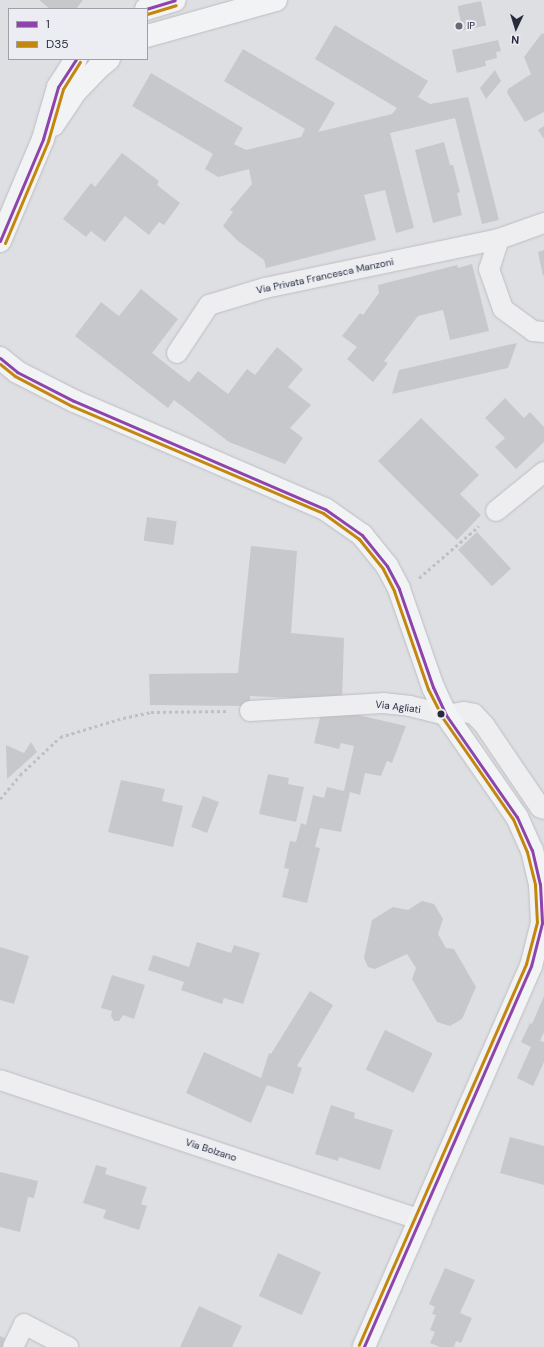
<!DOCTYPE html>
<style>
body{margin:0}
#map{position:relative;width:544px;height:1347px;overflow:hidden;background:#dedfe3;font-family:"DM Sans",sans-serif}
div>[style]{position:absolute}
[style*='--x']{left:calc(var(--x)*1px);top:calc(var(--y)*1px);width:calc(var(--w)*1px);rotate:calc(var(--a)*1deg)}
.building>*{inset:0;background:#c7c8cb;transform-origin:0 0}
.path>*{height:2.5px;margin-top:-1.25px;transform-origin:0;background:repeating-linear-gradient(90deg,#bfc0c5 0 3px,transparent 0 6px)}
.roads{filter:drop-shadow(0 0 1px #bcbdc1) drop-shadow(0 0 1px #bcbdc1)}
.street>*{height:20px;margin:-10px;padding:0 10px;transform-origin:10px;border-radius:10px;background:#eeeef0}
.secondary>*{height:22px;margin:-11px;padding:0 11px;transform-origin:11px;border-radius:11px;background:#f2f3f4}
.bus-1>*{height:3px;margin:-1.5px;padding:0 1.5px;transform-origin:1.5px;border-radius:1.5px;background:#8e44ad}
.bus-2>*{height:3px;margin:-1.5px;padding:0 1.5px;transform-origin:1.5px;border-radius:1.5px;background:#c3870f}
.dots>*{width:11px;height:11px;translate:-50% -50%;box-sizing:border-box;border:2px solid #ebedf3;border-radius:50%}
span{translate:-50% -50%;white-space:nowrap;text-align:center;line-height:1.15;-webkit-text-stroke:4px #ebedf3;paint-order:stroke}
.poi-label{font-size:10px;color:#272b3b}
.left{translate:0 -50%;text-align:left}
.street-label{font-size:10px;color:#272b3b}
.legend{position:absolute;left:8px;top:8px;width:140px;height:52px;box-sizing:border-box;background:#ebedf3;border:1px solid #9d9fa9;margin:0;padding:5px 7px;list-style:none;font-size:12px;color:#272b3b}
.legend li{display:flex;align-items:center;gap:8px;height:20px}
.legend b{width:20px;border:1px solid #9d9fa9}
.north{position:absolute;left:496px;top:8px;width:40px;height:40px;-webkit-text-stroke:3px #ebedf3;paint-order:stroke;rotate:184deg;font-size:11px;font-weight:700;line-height:16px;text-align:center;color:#272b3b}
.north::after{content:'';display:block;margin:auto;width:14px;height:18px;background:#272b3b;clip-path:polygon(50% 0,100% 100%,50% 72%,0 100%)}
</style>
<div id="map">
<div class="building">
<div style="clip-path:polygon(39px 0,83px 0,76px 9px,50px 9px)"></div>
<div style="left:481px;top:1px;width:25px;height:24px;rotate:78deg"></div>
<div style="clip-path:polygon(335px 25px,428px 81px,418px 97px,430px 104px,468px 97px,499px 220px,482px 224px,455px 118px,390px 133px,414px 228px,396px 233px,385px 190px,364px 195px,376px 240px,266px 268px,264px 260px,238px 241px,223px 226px,233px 212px,230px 210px,252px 184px,249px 169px,218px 177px,205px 169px,213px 154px,132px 106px,151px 73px,243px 128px,234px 144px,246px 150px,301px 137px,305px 129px,224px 81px,243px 49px,335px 103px,318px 132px,392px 114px,397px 108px,315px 59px)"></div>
<div style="clip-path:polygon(542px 33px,544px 34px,544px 112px,525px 122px,507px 93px,508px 89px,531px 74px,524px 57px)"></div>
<div style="clip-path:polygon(498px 40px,501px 51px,496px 52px,497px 58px,485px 61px,486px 66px,457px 73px,452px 50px)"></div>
<div style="clip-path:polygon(495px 70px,501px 81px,486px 99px,480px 88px)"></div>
<div style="clip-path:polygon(544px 126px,544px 139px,538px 130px)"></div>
<div style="clip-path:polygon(444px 142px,450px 165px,453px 165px,460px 192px,457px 193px,462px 215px,433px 223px,415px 150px)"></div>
<div style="clip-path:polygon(122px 153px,159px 181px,157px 185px,180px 203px,164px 225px,159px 222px,149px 235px,125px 216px,105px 242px,91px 231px,86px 237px,63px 219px,91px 183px,95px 187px)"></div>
<div style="clip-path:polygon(544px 250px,544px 275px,543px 276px,538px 252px)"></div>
<div style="clip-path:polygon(472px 264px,489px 331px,450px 340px,443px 310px,418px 316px,384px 361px,388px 363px,373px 382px,347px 359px,357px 347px,342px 336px,360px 313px,363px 315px,379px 293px,378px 285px,457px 265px,458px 268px)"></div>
<div style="clip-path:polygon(141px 289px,178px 319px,152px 353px,189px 382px,198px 371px,228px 394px,247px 369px,255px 375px,277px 347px,303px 369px,288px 387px,311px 405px,290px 428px,303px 438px,285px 464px,229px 442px,174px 400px,168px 408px,75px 336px,101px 302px,119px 316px)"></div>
<div style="clip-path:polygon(517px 343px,508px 368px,392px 394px,399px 370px)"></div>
<div style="clip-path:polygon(505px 398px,524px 418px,530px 412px,544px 427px,544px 442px,516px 469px,495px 447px,505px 438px,485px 418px)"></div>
<div style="clip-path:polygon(421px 418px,479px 475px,460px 494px,481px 515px,457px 540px,378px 461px)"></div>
<div style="left:147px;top:517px;width:30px;height:24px;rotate:8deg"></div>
<div style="left:477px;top:532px;width:50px;height:26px;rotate:47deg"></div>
<div style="clip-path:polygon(251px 546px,297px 551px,291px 633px,344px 638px,342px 700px,250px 696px,250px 706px,150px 705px,149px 674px,238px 673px)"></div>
<div style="clip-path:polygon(322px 709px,345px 712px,406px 726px,392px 763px,387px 761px,381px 776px,365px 773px,360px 795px,350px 792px,341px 832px,320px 828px,315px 847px,320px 848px,307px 903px,282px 897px,289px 869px,284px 868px,290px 841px,296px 842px,301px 823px,306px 825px,313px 795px,324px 798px,327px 787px,344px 791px,354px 746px,341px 743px,339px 749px,314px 743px)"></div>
<div style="clip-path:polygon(31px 742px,37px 752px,7px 779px,6px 745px,24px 753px)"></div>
<div style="clip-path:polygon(268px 774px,289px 778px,288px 784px,304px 787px,296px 822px,259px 814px)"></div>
<div style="clip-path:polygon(121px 780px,165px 789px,162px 801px,183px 806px,173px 847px,108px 832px)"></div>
<div style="left:203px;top:796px;width:17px;height:33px;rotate:21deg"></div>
<div style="clip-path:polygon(422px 901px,434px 904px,443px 919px,438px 934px,446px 948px,454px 949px,476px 987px,462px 1019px,450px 1026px,437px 1022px,412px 979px,416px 968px,407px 954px,375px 969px,368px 967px,364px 958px,372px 920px,393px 907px,408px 910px)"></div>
<div style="clip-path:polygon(197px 942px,231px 953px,234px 945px,260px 953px,243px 1004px,224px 998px,222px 1004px,181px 990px,184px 982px,148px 970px,153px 955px,189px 967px)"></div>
<div style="clip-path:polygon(0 947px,29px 956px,14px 1004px,0 1000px)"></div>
<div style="clip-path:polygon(112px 975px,145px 985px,134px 1019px,123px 1015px,119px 1021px,114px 1021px,111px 1016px,112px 1011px,101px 1008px)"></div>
<div style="clip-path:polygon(310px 991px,333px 1005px,297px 1066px,302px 1068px,293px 1094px,267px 1085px,251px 1123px,186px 1093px,204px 1052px,261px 1078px,269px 1053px,271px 1054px)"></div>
<div style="clip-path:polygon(544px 996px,544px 1032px,540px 1041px,544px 1042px,544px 1062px,533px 1086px,517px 1078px,531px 1047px,521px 1042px,530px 1023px,532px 1024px)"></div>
<div style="left:385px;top:1030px;width:53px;height:44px;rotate:26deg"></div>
<div style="clip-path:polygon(331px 1105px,355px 1113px,354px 1118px,393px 1130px,380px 1170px,339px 1157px,338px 1161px,315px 1154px)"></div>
<div style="clip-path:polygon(510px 1137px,544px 1146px,544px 1185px,500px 1173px)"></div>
<div style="clip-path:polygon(96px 1165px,107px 1168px,105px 1174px,147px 1187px,141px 1204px,147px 1206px,139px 1230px,103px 1218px,106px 1210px,83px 1203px)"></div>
<div style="clip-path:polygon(0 1172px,38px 1181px,34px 1198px,28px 1197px,20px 1232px,0 1227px)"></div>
<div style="left:278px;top:1253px;width:47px;height:47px;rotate:24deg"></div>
<div style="clip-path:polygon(445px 1268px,475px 1280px,460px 1313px,472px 1318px,461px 1343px,456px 1341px,454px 1347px,440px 1347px,430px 1343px,435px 1332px,430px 1330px,436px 1315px,432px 1314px,435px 1307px,429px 1304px)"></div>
<div style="clip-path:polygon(199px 1306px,242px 1326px,232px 1347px,180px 1347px)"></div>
<div style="clip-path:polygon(0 1336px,8px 1340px,4px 1347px,0 1347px)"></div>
</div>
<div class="path">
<div style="--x:419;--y:578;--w:79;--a:-40.9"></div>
<div style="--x:0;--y:799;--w:31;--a:-50"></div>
<div style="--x:20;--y:775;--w:55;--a:-43.5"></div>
<div style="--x:60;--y:737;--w:66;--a:-16.8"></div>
<div style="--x:123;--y:718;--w:29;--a:-12"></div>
<div style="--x:151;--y:712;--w:76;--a:-0.8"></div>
</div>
<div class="roads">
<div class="street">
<div style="--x:499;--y:239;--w:32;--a:108"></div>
<div style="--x:489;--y:269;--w:42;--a:70.7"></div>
<div style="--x:503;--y:309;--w:37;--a:36"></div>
<div style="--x:533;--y:331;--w:11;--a:5"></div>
<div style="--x:177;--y:353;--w:58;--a:-56.3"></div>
<div style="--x:209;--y:305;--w:59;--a:-16.9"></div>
<div style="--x:265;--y:288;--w:239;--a:-11.8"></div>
<div style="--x:499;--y:239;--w:48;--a:-19.6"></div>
<div style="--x:496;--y:511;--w:62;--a:-39.1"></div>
<div style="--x:250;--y:711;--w:133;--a:-3.4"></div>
<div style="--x:383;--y:703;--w:27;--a:6"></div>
<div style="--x:410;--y:706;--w:37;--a:14"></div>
<div style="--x:446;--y:715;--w:18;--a:-9"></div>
<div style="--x:464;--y:712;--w:10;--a:11"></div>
<div style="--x:474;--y:714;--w:16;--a:47"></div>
<div style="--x:485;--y:726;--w:98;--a:55.8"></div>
<div style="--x:540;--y:807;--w:4;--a:27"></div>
<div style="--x:0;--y:1080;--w:444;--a:18.4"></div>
<div style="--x:13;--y:1347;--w:25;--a:-64"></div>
<div style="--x:24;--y:1324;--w:50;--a:27.6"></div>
</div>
<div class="secondary">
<div style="--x:146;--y:9;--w:30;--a:-17"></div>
<div style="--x:147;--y:36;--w:134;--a:-15.6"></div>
<div style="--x:53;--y:125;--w:40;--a:-56"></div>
<div style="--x:75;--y:92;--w:33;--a:-46"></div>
<div style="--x:98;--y:68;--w:14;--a:-39"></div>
<div style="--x:0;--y:241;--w:111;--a:-67.1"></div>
<div style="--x:43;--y:139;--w:54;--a:-73.9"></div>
<div style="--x:58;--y:87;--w:33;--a:-57"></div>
<div style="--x:0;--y:358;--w:22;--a:39"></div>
<div style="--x:17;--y:372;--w:64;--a:27"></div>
<div style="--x:74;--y:401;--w:273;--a:23.3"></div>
<div style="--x:325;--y:509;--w:45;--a:35.1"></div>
<div style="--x:362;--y:535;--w:40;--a:51"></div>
<div style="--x:387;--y:566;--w:26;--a:62"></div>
<div style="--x:399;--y:589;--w:104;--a:70.9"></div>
<div style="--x:433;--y:687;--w:31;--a:65"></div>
<div style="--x:446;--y:715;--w:124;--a:55.2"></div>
<div style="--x:517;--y:817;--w:36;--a:66"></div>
<div style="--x:532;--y:850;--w:35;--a:77"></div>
<div style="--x:540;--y:884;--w:39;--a:87"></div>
<div style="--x:542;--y:923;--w:44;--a:104.3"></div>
<div style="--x:531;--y:966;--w:416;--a:113.7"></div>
</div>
</div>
<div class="bus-1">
<div style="--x:146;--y:9;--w:30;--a:-17"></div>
<div style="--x:0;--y:241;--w:111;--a:-67.1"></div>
<div style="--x:43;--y:139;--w:54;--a:-73.9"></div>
<div style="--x:58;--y:87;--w:33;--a:-57"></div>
<div style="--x:0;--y:358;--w:22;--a:39"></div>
<div style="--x:17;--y:372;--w:64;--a:27"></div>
<div style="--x:74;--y:401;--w:273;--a:23.3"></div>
<div style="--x:325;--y:509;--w:45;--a:35.1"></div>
<div style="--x:362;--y:535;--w:40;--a:51"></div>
<div style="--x:387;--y:566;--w:26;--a:62"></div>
<div style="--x:399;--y:589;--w:104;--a:70.9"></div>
<div style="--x:433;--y:687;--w:31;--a:65"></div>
<div style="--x:446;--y:715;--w:124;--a:55.2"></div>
<div style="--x:517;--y:817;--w:36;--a:66"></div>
<div style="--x:532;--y:850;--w:35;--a:77"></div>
<div style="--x:540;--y:884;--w:39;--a:87"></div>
<div style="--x:542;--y:923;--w:44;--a:104.3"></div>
<div style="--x:531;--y:966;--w:416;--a:113.7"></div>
</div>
<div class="bus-2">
<div style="--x:147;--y:14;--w:30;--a:-17"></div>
<div style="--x:5;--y:243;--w:111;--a:-67.1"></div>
<div style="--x:48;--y:141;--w:54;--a:-73.9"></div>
<div style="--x:63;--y:89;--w:32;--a:-58"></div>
<div style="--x:0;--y:364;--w:19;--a:39"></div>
<div style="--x:15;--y:376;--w:64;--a:27.8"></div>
<div style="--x:72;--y:406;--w:273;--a:23.1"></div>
<div style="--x:323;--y:513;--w:44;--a:35.8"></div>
<div style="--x:359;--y:539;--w:38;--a:51"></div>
<div style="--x:383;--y:569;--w:25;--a:63"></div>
<div style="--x:394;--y:591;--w:104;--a:70.9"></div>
<div style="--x:428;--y:689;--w:31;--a:63"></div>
<div style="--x:442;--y:717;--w:124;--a:55.2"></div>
<div style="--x:513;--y:819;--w:36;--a:67"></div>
<div style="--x:527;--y:852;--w:34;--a:76"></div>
<div style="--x:535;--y:885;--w:37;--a:87"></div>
<div style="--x:537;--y:922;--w:43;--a:104.7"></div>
<div style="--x:526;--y:964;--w:416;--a:113.7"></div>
</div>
<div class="dots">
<div style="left:459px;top:26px;background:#676a76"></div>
<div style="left:441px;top:714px;background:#272b3b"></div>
</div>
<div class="poi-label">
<span class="left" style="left:467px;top:26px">IP</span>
</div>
<div class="street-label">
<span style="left:325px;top:276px;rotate:-12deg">Via Privata Francesca Manzoni</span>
<span style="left:398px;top:707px;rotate:7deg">Via Agliati</span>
<span style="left:211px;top:1150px;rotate:18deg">Via Bolzano</span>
</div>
<ul class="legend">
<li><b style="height:5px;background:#8e44ad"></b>1</li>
<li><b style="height:5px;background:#c3870f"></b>D35</li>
</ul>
<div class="north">N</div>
</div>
